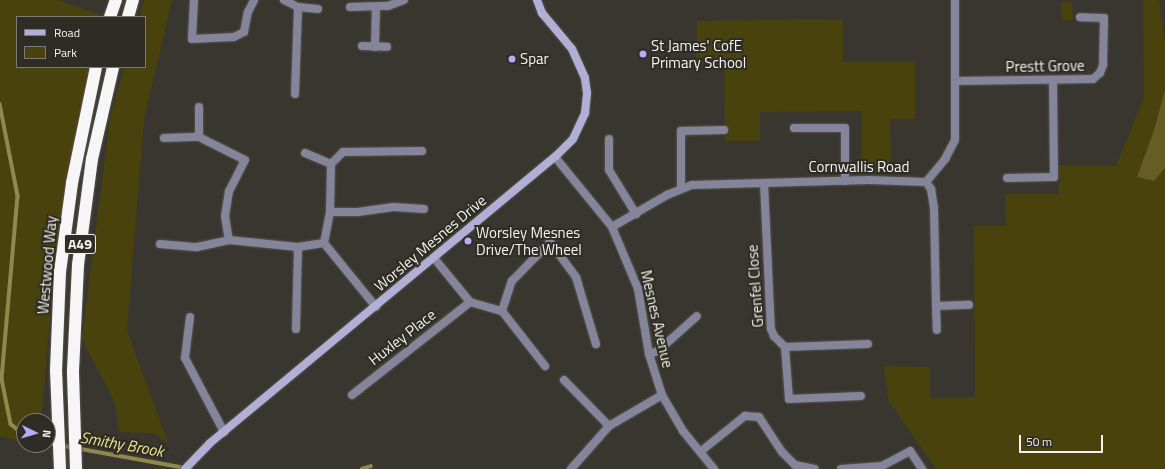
<!DOCTYPE html>
<style>
body{margin:0}
#map{position:relative;width:1165px;height:469px;overflow:hidden;background:#38362e;font-family:"Titillium Web",sans-serif}
div>[style]{position:absolute}
[style*='--x']{left:calc(var(--x)*1px);top:calc(var(--y)*1px);width:calc(var(--w)*1px);rotate:calc(var(--a)*1deg)}
.green>*{inset:0;background:#49420c;transform-origin:0 0}
.forest>*{inset:0;background:#655d24}
.stream>*{height:3.5px;margin:-1.75px;padding:0 1.75px;transform-origin:1.75px;border-radius:1.75px;background:#90884e}
.roads{filter:drop-shadow(0 0 1px #56544d) drop-shadow(0 0 1px #56544d)}
.street>*{height:8px;margin:-4px;padding:0 4px;transform-origin:4px;border-radius:4px;background:#84849b}
.secondary>*{height:8px;margin:-4px;padding:0 4px;transform-origin:4px;border-radius:4px;background:#b1afd5}
.highway>*{height:12px;margin:-6px;padding:0 6px;transform-origin:6px;border-radius:6px;background:#f6f6f6}
.dots>*{width:11px;height:11px;translate:-50% -50%;box-sizing:border-box;border:2px solid #2e2c24;border-radius:50%}
span{translate:-50% -50%;white-space:nowrap;text-align:center;line-height:1.15;-webkit-text-stroke:4px #2e2c24;paint-order:stroke}
.shield-label span{padding:1px 3px;background:#2e2c24;border:1px solid;border-radius:3px;-webkit-text-stroke-width:0}
.shield-label{font-size:14px;color:#f4f3ed;font-weight:700}
.poi-label{font-size:15px;color:#f4f3ed}
.left{translate:0 -50%;text-align:left}
.street-label{font-size:15px;color:#f4f3ed}
.water-label{font-size:16px;color:#ece08a;font-style:italic}
.legend{position:absolute;left:16px;top:16px;width:130px;height:52px;box-sizing:border-box;background:#2e2c24;border:1px solid #7d7c74;margin:0;padding:5px 7px;list-style:none;font-size:12px;color:#f4f3ed}
.legend li{display:flex;align-items:center;gap:8px;height:20px}
.legend b{width:20px;border:1px solid #7d7c74}
.north{position:absolute;left:16px;top:413px;width:40px;height:40px;box-sizing:border-box;background:#2e2c24;border:1px solid #7d7c74;border-radius:50%;rotate:95deg;font-size:11px;font-weight:700;line-height:16px;text-align:center;color:#f4f3ed}
.north::after{content:'';display:block;margin:auto;width:14px;height:18px;background:#b2adf9;clip-path:polygon(50% 0,100% 100%,50% 72%,0 100%)}
.scale{position:absolute;left:1019px;top:435px;width:84px;height:18px;box-sizing:border-box;border:2px solid #f4f3ed;border-top:0;padding-left:5px;font-size:12px;line-height:14px;white-space:nowrap;color:#f4f3ed;-webkit-text-stroke:3px #2e2c24;paint-order:stroke}
</style>
<div id="map">
<div class="green">
<div style="clip-path:polygon(0 0,59px 0,105px 17px,17px 17px,17px 67px,93px 67px,60px 239px,51px 307px,41px 421px,24px 421px,24px 443px,0 436px)"></div>
<div style="clip-path:polygon(144px 0,172px 0,144px 120px,127px 330px,168px 443px,153px 433px,119px 432px,115px 403px,82px 339px,110px 118px,124px 67px,145px 67px,145px 17px,139px 17px)"></div>
<div style="clip-path:polygon(1143px 0,1159px 0,1165px 43px,1165px 90px,1154px 130px,1137px 177px,1154px 181px,1165px 168px,1165px 469px,936px 469px,888px 400px,884px 366px,930px 367px,930px 398px,975px 397px,974px 226px,1006px 226px,1005px 194px,1059px 194px,1059px 165px,1116px 166px,1144px 97px)"></div>
<div style="left:1072px;top:2px;width:18px;height:11px;rotate:87deg"></div>
<div style="clip-path:polygon(843px 19px,843px 62px,915px 62px,915px 119px,890px 119px,891px 169px,862px 169px,862px 111px,760px 112px,760px 141px,725px 141px,724px 64px,697px 64px,697px 21px)"></div>
</div>
<div class="forest">
<div style="clip-path:polygon(1165px 90px,1165px 168px,1154px 181px,1137px 177px,1154px 130px)"></div>
</div>
<div class="stream">
<div style="--x:0;--y:104;--w:94;--a:78.9"></div>
<div style="--x:18;--y:196;--w:184;--a:95"></div>
<div style="--x:2;--y:379;--w:46;--a:78.7"></div>
<div style="--x:11;--y:424;--w:17;--a:40"></div>
<div style="--x:48;--y:443;--w:145;--a:10.3"></div>
<div style="--x:362;--y:469;--w:9;--a:-18"></div>
</div>
<div class="roads">
<div class="street">
<div style="--x:194;--y:0;--w:39;--a:93"></div>
<div style="--x:192;--y:39;--w:42;--a:-2.7"></div>
<div style="--x:234;--y:37;--w:11;--a:-27"></div>
<div style="--x:244;--y:32;--w:20;--a:-79"></div>
<div style="--x:248;--y:12;--w:13;--a:-63"></div>
<div style="--x:284;--y:0;--w:16;--a:27"></div>
<div style="--x:298;--y:7;--w:20;--a:6"></div>
<div style="--x:350;--y:7;--w:38;--a:-2"></div>
<div style="--x:388;--y:6;--w:17;--a:-21"></div>
<div style="--x:362;--y:46;--w:25;--a:2"></div>
<div style="--x:375;--y:47;--w:40;--a:-88.6"></div>
<div style="--x:956;--y:81;--w:137;--a:-0.8"></div>
<div style="--x:1093;--y:79;--w:9;--a:-41"></div>
<div style="--x:1100;--y:73;--w:9;--a:-69"></div>
<div style="--x:1103;--y:65;--w:47;--a:-88.8"></div>
<div style="--x:1104;--y:18;--w:24;--a:-178"></div>
<div style="--x:295;--y:94;--w:87;--a:-88"></div>
<div style="--x:199;--y:107;--w:30;--a:90"></div>
<div style="--x:199;--y:137;--w:51;--a:26.6"></div>
<div style="--x:245;--y:160;--w:35;--a:117"></div>
<div style="--x:229;--y:191;--w:25;--a:99"></div>
<div style="--x:225;--y:216;--w:24;--a:81"></div>
<div style="--x:229;--y:240;--w:69;--a:5.8"></div>
<div style="--x:298;--y:247;--w:26;--a:-9"></div>
<div style="--x:794;--y:128;--w:51;--a:0"></div>
<div style="--x:845;--y:128;--w:53;--a:90"></div>
<div style="--x:164;--y:138;--w:35;--a:-2"></div>
<div style="--x:609;--y:139;--w:31;--a:90"></div>
<div style="--x:609;--y:170;--w:52;--a:58.5"></div>
<div style="--x:305;--y:153;--w:28;--a:23"></div>
<div style="--x:555;--y:157;--w:90;--a:50.8"></div>
<div style="--x:612;--y:227;--w:67;--a:67.2"></div>
<div style="--x:638;--y:289;--w:66;--a:80.4"></div>
<div style="--x:649;--y:354;--w:43;--a:72.4"></div>
<div style="--x:662;--y:395;--w:42;--a:59.7"></div>
<div style="--x:683;--y:431;--w:49;--a:50.8"></div>
<div style="--x:1007;--y:178;--w:47;--a:-1.2"></div>
<div style="--x:1054;--y:177;--w:96;--a:-90.6"></div>
<div style="--x:926;--y:182;--w:9;--a:54"></div>
<div style="--x:931;--y:189;--w:19;--a:81"></div>
<div style="--x:934;--y:208;--w:98;--a:88.8"></div>
<div style="--x:936;--y:306;--w:33;--a:-2"></div>
<div style="--x:764;--y:183;--w:146;--a:87.3"></div>
<div style="--x:771;--y:329;--w:8;--a:67"></div>
<div style="--x:774;--y:336;--w:16;--a:45"></div>
<div style="--x:785;--y:347;--w:83;--a:-2.1"></div>
<div style="--x:681;--y:188;--w:57;--a:-90"></div>
<div style="--x:681;--y:131;--w:43;--a:-1.3"></div>
<div style="--x:330;--y:212;--w:28;--a:0"></div>
<div style="--x:358;--y:212;--w:36;--a:-8"></div>
<div style="--x:394;--y:207;--w:30;--a:4"></div>
<div style="--x:612;--y:227;--w:64;--a:-30.2"></div>
<div style="--x:667;--y:195;--w:27;--a:-22"></div>
<div style="--x:692;--y:185;--w:177;--a:-1.6"></div>
<div style="--x:869;--y:180;--w:57;--a:2"></div>
<div style="--x:926;--y:182;--w:30;--a:-50"></div>
<div style="--x:945;--y:159;--w:21;--a:-62"></div>
<div style="--x:955;--y:140;--w:140;--a:-90"></div>
<div style="--x:160;--y:244;--w:37;--a:5"></div>
<div style="--x:197;--y:247;--w:33;--a:-12"></div>
<div style="--x:434;--y:258;--w:57;--a:50.7"></div>
<div style="--x:470;--y:302;--w:33;--a:16"></div>
<div style="--x:502;--y:311;--w:70;--a:52"></div>
<div style="--x:936;--y:306;--w:24;--a:88"></div>
<div style="--x:376;--y:307;--w:82;--a:-129.1"></div>
<div style="--x:324;--y:243;--w:32;--a:-79"></div>
<div style="--x:330;--y:212;--w:48;--a:-88.8"></div>
<div style="--x:331;--y:164;--w:17;--a:-45"></div>
<div style="--x:343;--y:152;--w:79;--a:-0.7"></div>
<div style="--x:502;--y:311;--w:32;--a:-72"></div>
<div style="--x:512;--y:281;--w:54;--a:-45.7"></div>
<div style="--x:550;--y:242;--w:44;--a:53.4"></div>
<div style="--x:576;--y:277;--w:70;--a:73.4"></div>
<div style="--x:190;--y:317;--w:41;--a:97"></div>
<div style="--x:185;--y:358;--w:84;--a:62.2"></div>
<div style="--x:296;--y:329;--w:82;--a:-88.6"></div>
<div style="--x:785;--y:347;--w:52;--a:85.6"></div>
<div style="--x:789;--y:399;--w:72;--a:-2.4"></div>
<div style="--x:649;--y:354;--w:9;--a:-18"></div>
<div style="--x:658;--y:351;--w:52;--a:-41.9"></div>
<div style="--x:564;--y:380;--w:64;--a:45.6"></div>
<div style="--x:352;--y:395;--w:150;--a:-38.2"></div>
<div style="--x:700;--y:452;--w:58;--a:-38.7"></div>
<div style="--x:745;--y:416;--w:14;--a:4"></div>
<div style="--x:759;--y:417;--w:42;--a:56.7"></div>
<div style="--x:782;--y:452;--w:18;--a:45"></div>
<div style="--x:795;--y:465;--w:20;--a:11"></div>
<div style="--x:571;--y:469;--w:57;--a:-48.5"></div>
<div style="--x:609;--y:426;--w:61;--a:-30.3"></div>
<div style="--x:841;--y:469;--w:41;--a:-4.2"></div>
<div style="--x:882;--y:466;--w:32;--a:-28"></div>
<div style="--x:910;--y:451;--w:22;--a:56"></div>
</div>
<div class="secondary">
<div style="--x:185;--y:469;--w:36;--a:-46"></div>
<div style="--x:210;--y:443;--w:448;--a:-39.7"></div>
<div style="--x:555;--y:157;--w:25;--a:-45"></div>
<div style="--x:573;--y:139;--w:29;--a:-65"></div>
<div style="--x:585;--y:113;--w:20;--a:-84"></div>
<div style="--x:587;--y:93;--w:15;--a:-98"></div>
<div style="--x:585;--y:78;--w:32;--a:-114"></div>
<div style="--x:572;--y:49;--w:47;--a:-129.8"></div>
<div style="--x:542;--y:13;--w:14;--a:-111"></div>
</div>
<div class="highway">
<div style="--x:110;--y:17;--w:18;--a:-71"></div>
<div style="--x:128;--y:17;--w:18;--a:-74"></div>
<div style="--x:60;--y:469;--w:98;--a:-92.3"></div>
<div style="--x:56;--y:371;--w:99;--a:-87.7"></div>
<div style="--x:60;--y:272;--w:90;--a:-82.3"></div>
<div style="--x:72;--y:183;--w:118;--a:-78.3"></div>
<div style="--x:76;--y:469;--w:98;--a:-91.8"></div>
<div style="--x:73;--y:371;--w:106;--a:-87.3"></div>
<div style="--x:78;--y:265;--w:107;--a:-82.5"></div>
<div style="--x:92;--y:159;--w:94;--a:-77.1"></div>
</div>
</div>
<div class="dots">
<div style="left:643px;top:54px;background:#b2adf9"></div>
<div style="left:512px;top:59px;background:#b2adf9"></div>
<div style="left:468px;top:241px;background:#b2adf9"></div>
</div>
<div class="shield-label">
<span style="left:80px;top:244px">A49</span>
</div>
<div class="poi-label">
<span class="left" style="left:651px;top:54px">St James' CofE<br>Primary School</span>
<span class="left" style="left:520px;top:59px">Spar</span>
<span class="left" style="left:476px;top:241px">Worsley Mesnes<br>Drive/The Wheel</span>
</div>
<div class="street-label">
<span style="left:1045px;top:66px;rotate:-1deg">Prestt Grove</span>
<span style="left:859px;top:167px">Cornwallis Road</span>
<span style="left:430px;top:243px;rotate:-40deg">Worsley Mesnes Drive</span>
<span style="left:47px;top:265px;rotate:-85deg">Westwood Way</span>
<span style="left:755px;top:286px;rotate:-94deg">Grenfel Close</span>
<span style="left:657px;top:319px;rotate:77deg">Mesnes Avenue</span>
<span style="left:402px;top:337px;rotate:-38deg">Huxley Place</span>
</div>
<div class="water-label">
<span style="left:122px;top:444px;rotate:10deg">Smithy Brook</span>
</div>
<ul class="legend">
<li><b style="height:5px;background:#b1afd5"></b>Road</li>
<li><b style="height:11px;background:#49420c"></b>Park</li>
</ul>
<div class="north">N</div>
<div class="scale">50 m</div>
</div>
